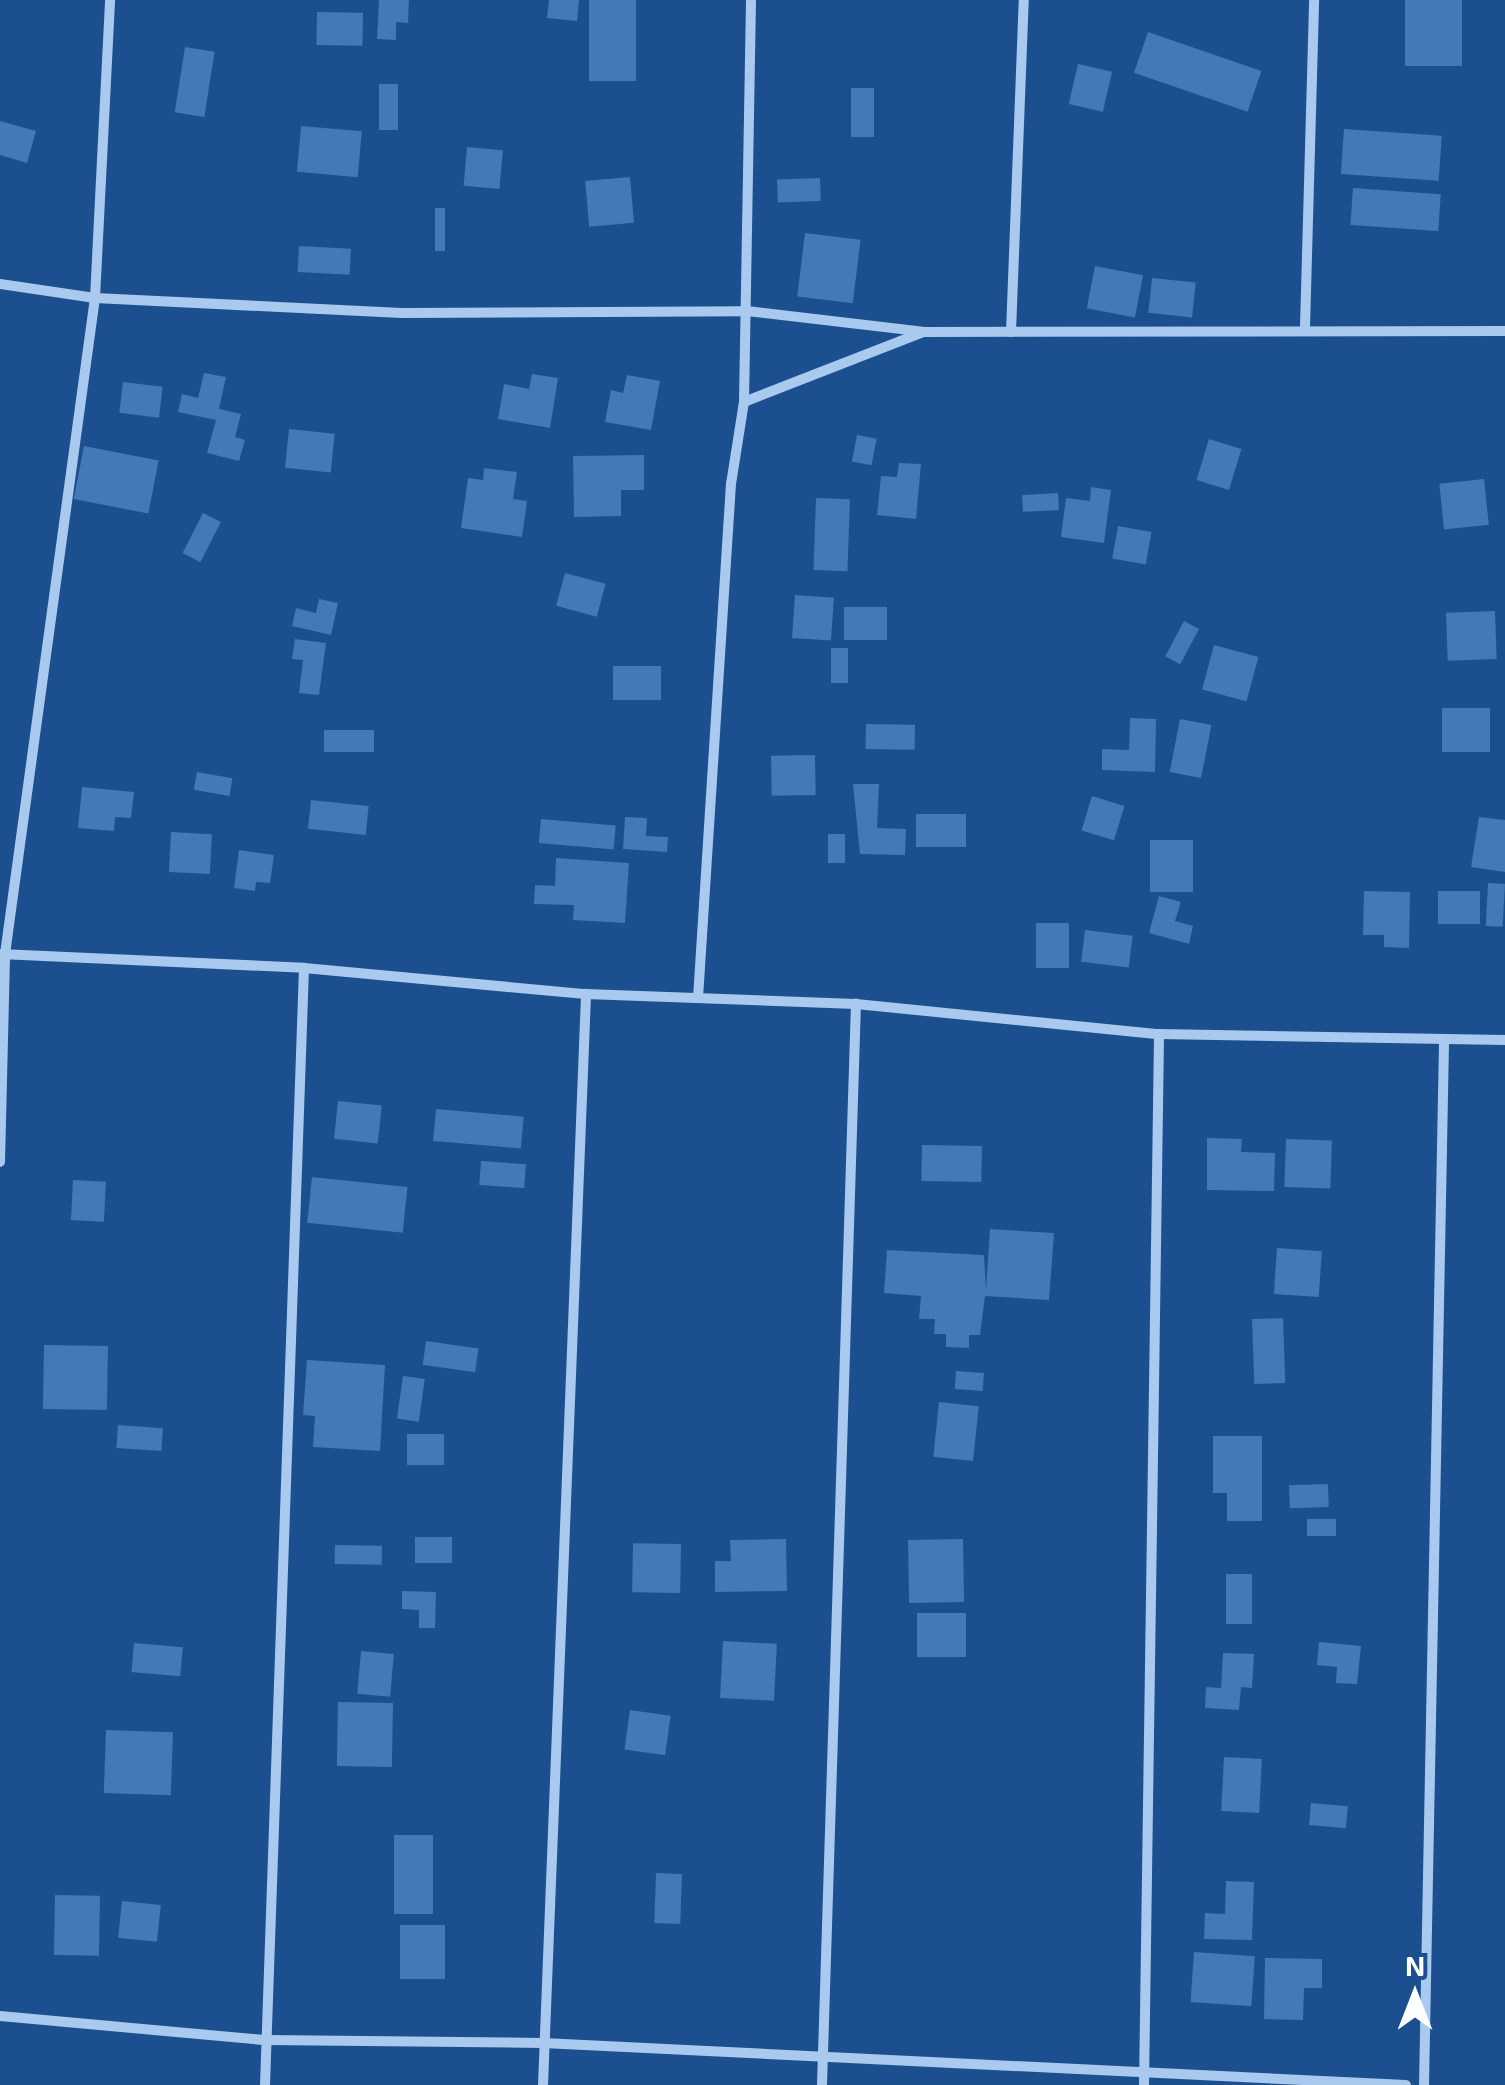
<!DOCTYPE html>
<style>
body{margin:0}
#map{position:relative;width:1505px;height:2085px;overflow:hidden;background:#1b4f8f;font-family:"Exo 2",sans-serif}
div>[style]{position:absolute}
[style*='--x']{left:calc(var(--x)*1px);top:calc(var(--y)*1px);width:calc(var(--w)*1px);rotate:calc(var(--a)*1deg)}
.building>*{inset:0;background:#4478b7;transform-origin:0 0}
.minor>*{height:10px;margin:-5px;padding:0 5px;transform-origin:5px;border-radius:5px;background:#a9c9ee}
span{translate:-50% -50%;white-space:nowrap;text-align:center;line-height:1.15;-webkit-text-stroke:8px #1b4f8f;paint-order:stroke}
.north{position:absolute;left:1365px;top:1945px;width:100px;height:100px;-webkit-text-stroke:8px #1b4f8f;paint-order:stroke;rotate:0deg;font-size:28px;font-weight:700;line-height:40px;text-align:center;color:#fff}
.north::after{content:'';display:block;margin:auto;width:35px;height:45px;background:#fff;clip-path:polygon(50% 0,100% 100%,50% 72%,0 100%)}
</style>
<div id="map">
<div class="building">
<div style="clip-path:polygon(379px 0,409px 0,408px 23px,396px 22px,396px 40px,377px 39px)"></div>
<div style="clip-path:polygon(549px 0,579px 0,577px 21px,547px 18px)"></div>
<div style="left:589px;top:0;width:47px;height:81px"></div>
<div style="left:1405px;top:0;width:57px;height:66px"></div>
<div style="left:317px;top:12px;width:46px;height:33px;rotate:1deg"></div>
<div style="left:1148px;top:32px;width:120px;height:43px;rotate:19deg"></div>
<div style="left:185px;top:47px;width:30px;height:66px;rotate:9deg"></div>
<div style="left:1078px;top:64px;width:35px;height:41px;rotate:13deg"></div>
<div style="left:379px;top:84px;width:19px;height:46px"></div>
<div style="left:851px;top:88px;width:23px;height:49px"></div>
<div style="clip-path:polygon(0 121px,36px 131px,27px 163px,0 155px)"></div>
<div style="left:301px;top:126px;width:61px;height:46px;rotate:5deg"></div>
<div style="left:1344px;top:129px;width:98px;height:45px;rotate:4deg"></div>
<div style="left:467px;top:147px;width:36px;height:39px;rotate:5deg"></div>
<div style="left:630px;top:177px;width:46px;height:45px;rotate:85deg"></div>
<div style="left:820px;top:178px;width:23px;height:43px;rotate:88deg"></div>
<div style="left:1353px;top:188px;width:88px;height:37px;rotate:4deg"></div>
<div style="left:435px;top:208px;width:10px;height:43px"></div>
<div style="left:805px;top:233px;width:56px;height:64px;rotate:7deg"></div>
<div style="left:299px;top:246px;width:52px;height:26px;rotate:3deg"></div>
<div style="left:1095px;top:266px;width:49px;height:43px;rotate:11deg"></div>
<div style="left:1152px;top:278px;width:44px;height:35px;rotate:6deg"></div>
<div style="clip-path:polygon(204px 373px,226px 377px,219px 409px,241px 414px,235px 437px,245px 440px,239px 461px,207px 453px,216px 420px,178px 412px,182px 394px,198px 398px)"></div>
<div style="clip-path:polygon(532px 374px,558px 378px,550px 428px,498px 419px,504px 384px,529px 389px)"></div>
<div style="clip-path:polygon(627px 375px,660px 381px,651px 430px,605px 422px,611px 390px,623px 393px)"></div>
<div style="left:123px;top:382px;width:40px;height:31px;rotate:7deg"></div>
<div style="left:289px;top:429px;width:46px;height:39px;rotate:6deg"></div>
<div style="left:857px;top:435px;width:20px;height:27px;rotate:11deg"></div>
<div style="left:1209px;top:439px;width:34px;height:43px;rotate:17deg"></div>
<div style="left:84px;top:446px;width:76px;height:54px;rotate:11deg"></div>
<div style="clip-path:polygon(644px 455px,644px 490px,621px 490px,621px 516px,574px 517px,573px 456px)"></div>
<div style="clip-path:polygon(899px 463px,921px 464px,916px 519px,877px 515px,881px 476px,897px 477px)"></div>
<div style="clip-path:polygon(484px 468px,517px 472px,513px 499px,527px 501px,522px 537px,461px 528px,468px 478px,483px 480px)"></div>
<div style="left:1484px;top:479px;width:46px;height:45px;rotate:84deg"></div>
<div style="clip-path:polygon(1091px 487px,1111px 490px,1104px 543px,1061px 537px,1066px 498px,1090px 501px)"></div>
<div style="left:1058px;top:493px;width:17px;height:36px;rotate:87deg"></div>
<div style="left:816px;top:498px;width:34px;height:72px;rotate:2deg"></div>
<div style="left:203px;top:513px;width:20px;height:45px;rotate:27deg"></div>
<div style="left:1118px;top:526px;width:34px;height:33px;rotate:10deg"></div>
<div style="left:565px;top:573px;width:42px;height:34px;rotate:15deg"></div>
<div style="left:795px;top:595px;width:39px;height:43px;rotate:4deg"></div>
<div style="clip-path:polygon(319px 599px,338px 603px,331px 635px,292px 626px,296px 608px,316px 613px)"></div>
<div style="left:887px;top:607px;width:33px;height:43px;rotate:90deg"></div>
<div style="left:1495px;top:611px;width:48px;height:49px;rotate:88deg"></div>
<div style="left:1184px;top:621px;width:17px;height:40px;rotate:28deg"></div>
<div style="clip-path:polygon(295px 639px,326px 643px,319px 695px,299px 693px,303px 660px,292px 659px)"></div>
<div style="left:1214px;top:645px;width:46px;height:46px;rotate:15deg"></div>
<div style="left:831px;top:648px;width:17px;height:35px"></div>
<div style="left:613px;top:666px;width:48px;height:34px"></div>
<div style="left:1442px;top:708px;width:48px;height:44px"></div>
<div style="clip-path:polygon(1130px 718px,1156px 719px,1155px 772px,1102px 770px,1102px 749px,1129px 750px)"></div>
<div style="left:1180px;top:719px;width:32px;height:54px;rotate:11deg"></div>
<div style="left:866px;top:724px;width:49px;height:25px;rotate:1deg"></div>
<div style="left:324px;top:730px;width:50px;height:22px"></div>
<div style="left:815px;top:755px;width:40px;height:44px;rotate:89deg"></div>
<div style="left:197px;top:772px;width:36px;height:18px;rotate:10deg"></div>
<div style="clip-path:polygon(853px 784px,879px 784px,877px 828px,906px 829px,905px 855px,860px 854px)"></div>
<div style="clip-path:polygon(82px 787px,134px 792px,131px 818px,115px 817px,114px 831px,78px 828px)"></div>
<div style="left:1092px;top:796px;width:34px;height:36px;rotate:17deg"></div>
<div style="left:311px;top:800px;width:58px;height:29px;rotate:6deg"></div>
<div style="left:916px;top:814px;width:50px;height:33px"></div>
<div style="clip-path:polygon(625px 817px,647px 818px,646px 836px,668px 837px,667px 852px,623px 849px)"></div>
<div style="clip-path:polygon(1479px 817px,1505px 820px,1505px 872px,1471px 867px)"></div>
<div style="left:541px;top:819px;width:75px;height:24px;rotate:5deg"></div>
<div style="left:171px;top:832px;width:41px;height:40px;rotate:3deg"></div>
<div style="left:828px;top:834px;width:17px;height:29px"></div>
<div style="left:1150px;top:840px;width:43px;height:52px"></div>
<div style="clip-path:polygon(239px 850px,274px 855px,270px 883px,256px 882px,255px 891px,234px 888px)"></div>
<div style="clip-path:polygon(556px 858px,629px 863px,625px 923px,573px 920px,574px 905px,534px 904px,535px 885px,555px 886px)"></div>
<div style="left:1488px;top:883px;width:17px;height:43px;rotate:3deg"></div>
<div style="clip-path:polygon(1364px 891px,1410px 892px,1409px 948px,1384px 947px,1384px 935px,1363px 935px)"></div>
<div style="left:1438px;top:891px;width:42px;height:33px"></div>
<div style="clip-path:polygon(1159px 896px,1181px 902px,1175px 921px,1193px 926px,1189px 944px,1149px 933px)"></div>
<div style="left:1036px;top:923px;width:33px;height:45px"></div>
<div style="left:1085px;top:930px;width:48px;height:32px;rotate:7deg"></div>
<div style="left:338px;top:1101px;width:44px;height:38px;rotate:6deg"></div>
<div style="left:436px;top:1109px;width:88px;height:32px;rotate:5deg"></div>
<div style="clip-path:polygon(1207px 1138px,1242px 1139px,1241px 1152px,1275px 1153px,1274px 1191px,1207px 1190px)"></div>
<div style="left:1286px;top:1139px;width:46px;height:48px;rotate:2deg"></div>
<div style="left:922px;top:1145px;width:60px;height:36px;rotate:1deg"></div>
<div style="left:481px;top:1161px;width:45px;height:24px;rotate:4deg"></div>
<div style="left:312px;top:1177px;width:96px;height:46px;rotate:6deg"></div>
<div style="left:73px;top:1180px;width:33px;height:40px;rotate:3deg"></div>
<div style="clip-path:polygon(990px 1229px,1054px 1233px,1049px 1300px,985px 1296px,980px 1335px,969px 1335px,969px 1348px,946px 1347px,946px 1334px,934px 1334px,935px 1319px,919px 1319px,921px 1296px,884px 1293px,887px 1250px,984px 1255px,986px 1290px)"></div>
<div style="left:1277px;top:1248px;width:45px;height:46px;rotate:4deg"></div>
<div style="left:1283px;top:1318px;width:65px;height:31px;rotate:88deg"></div>
<div style="left:426px;top:1341px;width:53px;height:24px;rotate:8deg"></div>
<div style="left:44px;top:1345px;width:64px;height:64px;rotate:1deg"></div>
<div style="clip-path:polygon(307px 1360px,385px 1365px,380px 1451px,313px 1447px,315px 1416px,303px 1415px)"></div>
<div style="left:956px;top:1371px;width:28px;height:18px;rotate:4deg"></div>
<div style="left:403px;top:1376px;width:22px;height:43px;rotate:8deg"></div>
<div style="left:939px;top:1402px;width:40px;height:55px;rotate:6deg"></div>
<div style="left:118px;top:1425px;width:45px;height:23px;rotate:4deg"></div>
<div style="left:407px;top:1434px;width:37px;height:31px"></div>
<div style="clip-path:polygon(1213px 1436px,1262px 1436px,1262px 1521px,1227px 1521px,1227px 1493px,1213px 1493px)"></div>
<div style="left:1328px;top:1484px;width:23px;height:39px;rotate:88deg"></div>
<div style="left:1336px;top:1519px;width:17px;height:29px;rotate:90deg"></div>
<div style="left:415px;top:1537px;width:37px;height:26px"></div>
<div style="clip-path:polygon(786px 1539px,787px 1591px,715px 1592px,715px 1561px,731px 1561px,730px 1540px)"></div>
<div style="left:963px;top:1539px;width:63px;height:55px;rotate:89deg"></div>
<div style="left:681px;top:1544px;width:49px;height:48px;rotate:91deg"></div>
<div style="left:335px;top:1545px;width:47px;height:19px;rotate:1deg"></div>
<div style="left:1226px;top:1574px;width:26px;height:50px"></div>
<div style="clip-path:polygon(402px 1591px,436px 1592px,435px 1628px,419px 1628px,419px 1610px,402px 1609px)"></div>
<div style="left:917px;top:1613px;width:49px;height:44px"></div>
<div style="left:723px;top:1641px;width:54px;height:57px;rotate:3deg"></div>
<div style="clip-path:polygon(1319px 1642px,1361px 1646px,1357px 1684px,1336px 1683px,1337px 1667px,1317px 1665px)"></div>
<div style="left:134px;top:1643px;width:49px;height:29px;rotate:5deg"></div>
<div style="left:361px;top:1651px;width:33px;height:43px;rotate:5deg"></div>
<div style="clip-path:polygon(1223px 1653px,1254px 1654px,1252px 1688px,1241px 1687px,1239px 1710px,1205px 1708px,1206px 1687px,1221px 1688px)"></div>
<div style="left:338px;top:1702px;width:55px;height:64px;rotate:1deg"></div>
<div style="left:630px;top:1710px;width:41px;height:40px;rotate:8deg"></div>
<div style="left:106px;top:1730px;width:67px;height:63px;rotate:2deg"></div>
<div style="left:1224px;top:1757px;width:38px;height:54px;rotate:3deg"></div>
<div style="left:1311px;top:1803px;width:37px;height:22px;rotate:5deg"></div>
<div style="left:394px;top:1835px;width:39px;height:79px"></div>
<div style="left:656px;top:1873px;width:26px;height:50px;rotate:2deg"></div>
<div style="clip-path:polygon(1226px 1881px,1254px 1882px,1252px 1940px,1204px 1939px,1205px 1913px,1225px 1914px)"></div>
<div style="left:55px;top:1895px;width:45px;height:60px;rotate:1deg"></div>
<div style="left:122px;top:1901px;width:39px;height:37px;rotate:6deg"></div>
<div style="left:400px;top:1925px;width:45px;height:54px"></div>
<div style="left:1194px;top:1952px;width:61px;height:50px;rotate:4deg"></div>
<div style="clip-path:polygon(1265px 1958px,1322px 1959px,1322px 1988px,1304px 1988px,1303px 2020px,1264px 2019px)"></div>
</div>
<div class="minor">
<div style="--x:0;--y:284;--w:96;--a:8.4"></div>
<div style="--x:95;--y:298;--w:307;--a:2.8"></div>
<div style="--x:402;--y:313;--w:345;--a:-0.3"></div>
<div style="--x:747;--y:311;--w:179;--a:6.7"></div>
<div style="--x:925;--y:332;--w:580;--a:-0.1"></div>
<div style="--x:1305;--y:327;--w:327;--a:-88.4"></div>
<div style="--x:1011;--y:332;--w:332;--a:-87.8"></div>
<div style="--x:744;--y:402;--w:193;--a:-21.3"></div>
<div style="--x:0;--y:954;--w:304;--a:2.6"></div>
<div style="--x:304;--y:968;--w:283;--a:5.3"></div>
<div style="--x:586;--y:994;--w:270;--a:2.1"></div>
<div style="--x:856;--y:1004;--w:304;--a:5.7"></div>
<div style="--x:1159;--y:1034;--w:346;--a:1"></div>
<div style="--x:698;--y:998;--w:515;--a:-86.33"></div>
<div style="--x:731;--y:484;--w:83;--a:-81"></div>
<div style="--x:744;--y:402;--w:402;--a:-89"></div>
<div style="--x:0;--y:1162;--w:208;--a:-88.6"></div>
<div style="--x:5;--y:954;--w:662;--a:-82.19"></div>
<div style="--x:95;--y:298;--w:298;--a:-87.1"></div>
<div style="--x:0;--y:2016;--w:267;--a:5.2"></div>
<div style="--x:266;--y:2040;--w:277;--a:0.6"></div>
<div style="--x:543;--y:2043;--w:864;--a:2.79"></div>
<div style="--x:265;--y:2085;--w:1118;--a:-88"></div>
<div style="--x:543;--y:2085;--w:1092;--a:-87.74"></div>
<div style="--x:822;--y:2085;--w:1082;--a:-88.2"></div>
<div style="--x:1144;--y:2085;--w:1051;--a:-89.18"></div>
<div style="--x:1424;--y:2085;--w:1042;--a:-88.9"></div>
</div>
<div class="north">N</div>
</div>
